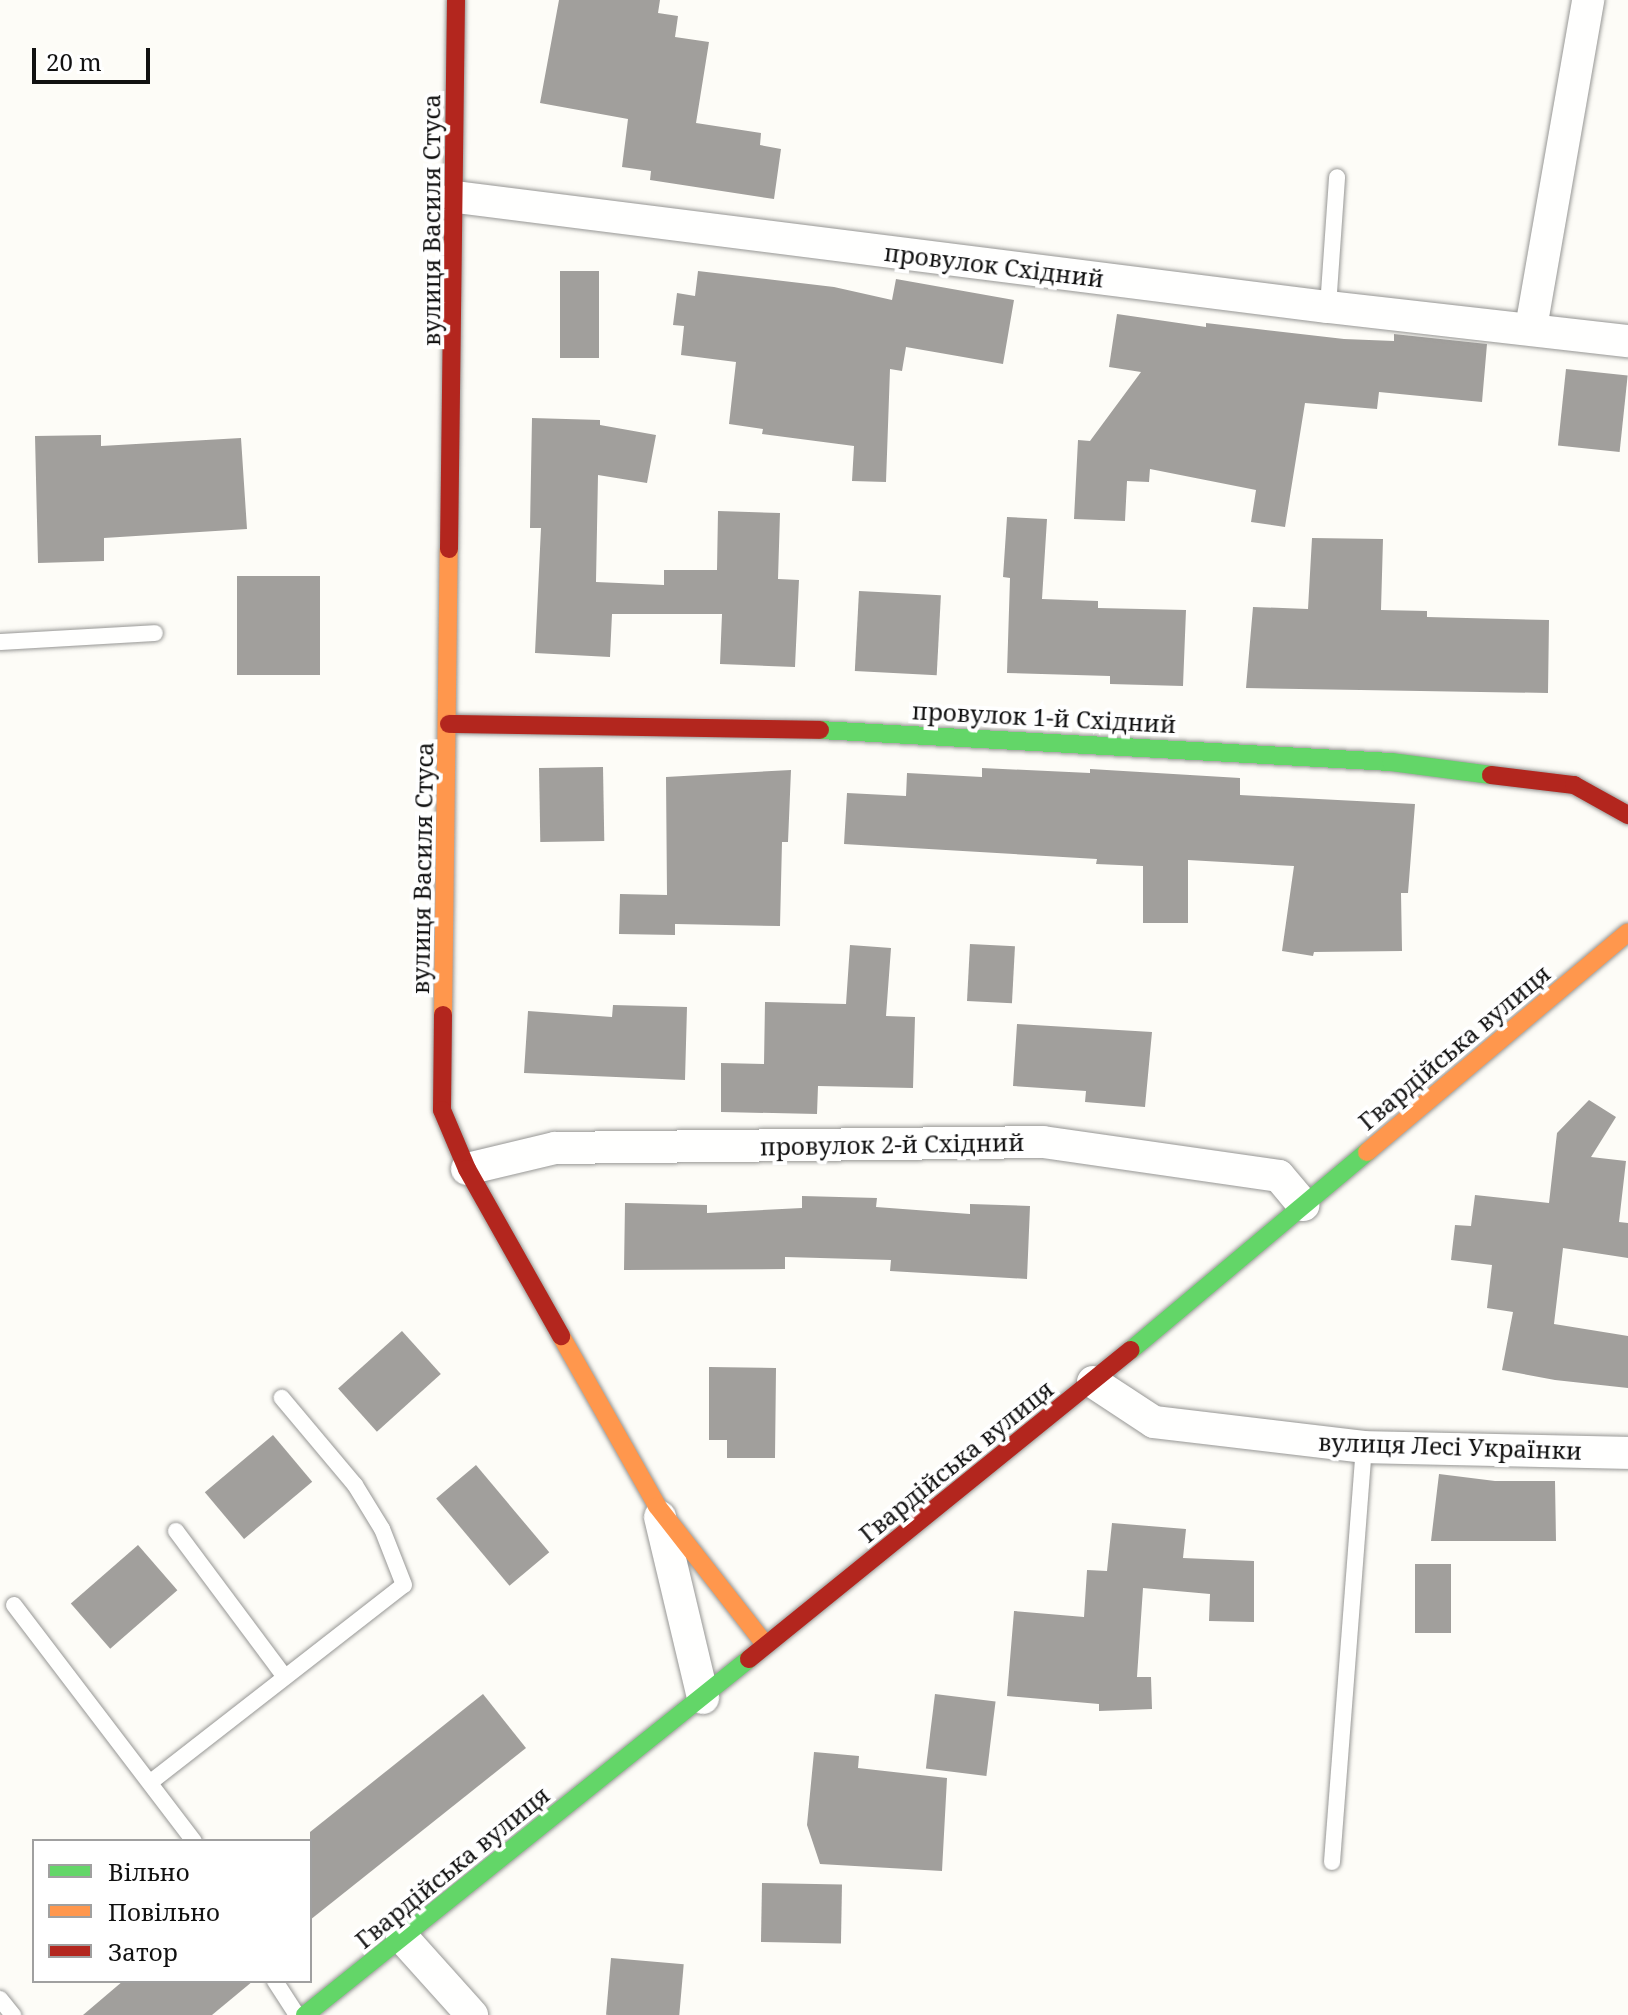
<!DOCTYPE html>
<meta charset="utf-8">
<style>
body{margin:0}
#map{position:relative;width:1628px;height:2015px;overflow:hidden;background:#fdfcf7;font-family:"Noto Serif",serif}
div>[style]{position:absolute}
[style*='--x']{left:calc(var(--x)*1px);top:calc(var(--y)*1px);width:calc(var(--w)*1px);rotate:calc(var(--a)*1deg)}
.building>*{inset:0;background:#a19f9c;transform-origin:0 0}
.roads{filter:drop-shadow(0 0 2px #979795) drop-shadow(0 0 2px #979795)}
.lane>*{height:16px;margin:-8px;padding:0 8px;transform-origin:8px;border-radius:8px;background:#fffffe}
.street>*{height:32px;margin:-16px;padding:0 16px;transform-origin:16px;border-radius:16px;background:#fffffe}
.fast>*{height:18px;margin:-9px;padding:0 9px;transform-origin:9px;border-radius:9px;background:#63d668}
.slow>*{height:18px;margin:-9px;padding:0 9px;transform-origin:9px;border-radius:9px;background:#ff974d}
.jam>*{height:18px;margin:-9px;padding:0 9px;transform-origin:9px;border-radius:9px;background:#b3261e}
span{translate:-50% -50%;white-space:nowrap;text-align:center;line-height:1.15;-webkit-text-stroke:8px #fff;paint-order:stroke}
.street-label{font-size:24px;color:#111}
.legend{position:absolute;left:32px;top:1839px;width:280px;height:144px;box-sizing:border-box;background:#fff;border:2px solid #a0a0a0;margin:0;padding:10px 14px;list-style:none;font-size:24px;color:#111}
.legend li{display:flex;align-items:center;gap:16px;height:40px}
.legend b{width:40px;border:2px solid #a0a0a0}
.scale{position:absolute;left:32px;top:48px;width:118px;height:36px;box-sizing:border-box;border:4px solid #111;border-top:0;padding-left:10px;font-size:24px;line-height:28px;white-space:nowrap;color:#111;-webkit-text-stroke:6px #fff;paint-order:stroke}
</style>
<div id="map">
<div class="building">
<div style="clip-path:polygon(559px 0,660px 0,658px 13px,678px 16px,675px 37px,709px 42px,696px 123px,761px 133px,760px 145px,781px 149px,774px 199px,650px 180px,651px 171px,622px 167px,628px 119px,540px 103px)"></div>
<div style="left:560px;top:271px;width:39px;height:87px"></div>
<div style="clip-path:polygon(698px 271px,834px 287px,892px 300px,896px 279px,1014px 300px,1003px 364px,906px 347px,902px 371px,890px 369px,886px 482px,852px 481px,854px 446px,762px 434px,763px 429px,729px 424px,736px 362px,681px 355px,684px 326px,673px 325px,677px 293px,695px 296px)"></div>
<div style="clip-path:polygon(1117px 314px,1206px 327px,1206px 323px,1344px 339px,1394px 341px,1394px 334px,1487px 344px,1482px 402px,1379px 392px,1377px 409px,1305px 403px,1285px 527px,1251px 522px,1256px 490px,1150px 469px,1149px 482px,1127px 481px,1125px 521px,1074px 519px,1078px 440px,1090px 441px,1141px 372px,1109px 367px)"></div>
<div style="left:1566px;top:369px;width:62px;height:77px;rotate:6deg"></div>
<div style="clip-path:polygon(532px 418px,600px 420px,600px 425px,656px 435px,647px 483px,598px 475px,596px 582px,664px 585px,664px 570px,717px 570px,718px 511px,780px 513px,778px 579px,799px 580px,795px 667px,720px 664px,722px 614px,612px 614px,610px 657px,535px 653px,541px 528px,530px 528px)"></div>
<div style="clip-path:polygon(101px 435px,101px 446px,241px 438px,247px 529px,104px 538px,104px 561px,38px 563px,35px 436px)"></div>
<div style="clip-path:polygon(1007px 517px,1047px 519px,1042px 599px,1098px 601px,1098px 608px,1186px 610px,1183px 686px,1110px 684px,1110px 676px,1007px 673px,1010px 578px,1003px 577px)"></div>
<div style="clip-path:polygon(1312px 538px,1383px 539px,1381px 610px,1427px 611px,1427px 617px,1549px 620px,1548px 693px,1246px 688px,1253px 607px,1308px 609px)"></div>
<div style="left:237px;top:576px;width:83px;height:99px"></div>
<div style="left:859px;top:591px;width:82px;height:80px;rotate:3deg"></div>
<div style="left:603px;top:767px;width:74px;height:64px;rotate:89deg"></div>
<div style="clip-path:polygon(982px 768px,1090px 773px,1090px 769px,1240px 778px,1240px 795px,1415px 804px,1408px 893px,1401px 893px,1402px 951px,1314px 952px,1313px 956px,1282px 951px,1294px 866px,1188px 860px,1188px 923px,1143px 923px,1143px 866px,1096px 864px,1097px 859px,844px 844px,847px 793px,906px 796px,907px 773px,982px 777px)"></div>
<div style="clip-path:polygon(791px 770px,788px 842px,782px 842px,780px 926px,675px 924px,675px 935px,619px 934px,620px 894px,667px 895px,666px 777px)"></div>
<div style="left:970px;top:944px;width:45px;height:57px;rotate:3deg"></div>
<div style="clip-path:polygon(850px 945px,891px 948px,886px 1016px,915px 1017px,913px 1088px,818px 1086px,817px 1114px,721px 1112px,721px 1063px,764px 1064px,765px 1002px,846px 1004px)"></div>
<div style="clip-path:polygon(613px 1005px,687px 1007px,685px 1080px,524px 1073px,528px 1011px,612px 1017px)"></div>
<div style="clip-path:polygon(1017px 1024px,1152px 1032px,1145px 1107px,1085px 1102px,1086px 1091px,1013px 1086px)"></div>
<div style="clip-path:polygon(1589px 1100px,1616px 1117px,1591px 1157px,1626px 1161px,1619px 1222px,1628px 1223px,1628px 1258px,1563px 1248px,1554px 1324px,1628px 1336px,1628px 1388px,1555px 1380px,1502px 1370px,1513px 1312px,1487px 1308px,1492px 1265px,1451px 1260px,1455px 1225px,1471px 1226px,1475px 1195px,1549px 1203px,1557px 1133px)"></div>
<div style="clip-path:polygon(802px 1196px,877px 1198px,876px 1207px,970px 1214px,970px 1204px,1030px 1206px,1027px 1279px,890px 1271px,891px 1260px,785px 1257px,785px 1269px,624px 1270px,625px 1203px,707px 1205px,707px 1213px,802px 1208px)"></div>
<div style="left:402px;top:1331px;width:58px;height:86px;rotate:48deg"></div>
<div style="clip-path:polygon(709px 1367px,776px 1368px,775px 1458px,727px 1458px,727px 1440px,709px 1440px)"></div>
<div style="left:273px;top:1435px;width:61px;height:89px;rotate:50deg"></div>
<div style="left:476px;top:1465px;width:114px;height:52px;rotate:50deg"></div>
<div style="clip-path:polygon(1439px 1474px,1495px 1481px,1555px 1481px,1556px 1541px,1431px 1541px)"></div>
<div style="clip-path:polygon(1112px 1523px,1186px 1529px,1183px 1558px,1254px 1561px,1254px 1622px,1209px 1621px,1210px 1594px,1143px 1588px,1137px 1677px,1151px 1677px,1152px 1709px,1099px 1711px,1099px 1704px,1007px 1696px,1014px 1611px,1084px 1617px,1087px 1570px,1107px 1571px)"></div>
<div style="left:138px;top:1545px;width:60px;height:89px;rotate:49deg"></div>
<div style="left:1415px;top:1564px;width:36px;height:69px"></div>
<div style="clip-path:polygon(483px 1694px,526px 1748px,310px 1920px,310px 1832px)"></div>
<div style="left:935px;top:1694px;width:61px;height:75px;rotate:7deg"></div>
<div style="clip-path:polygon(814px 1752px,859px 1756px,858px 1768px,947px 1778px,942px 1871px,820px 1864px,807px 1825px)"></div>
<div style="left:762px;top:1883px;width:80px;height:59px;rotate:1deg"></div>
<div style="left:611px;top:1958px;width:73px;height:57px;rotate:5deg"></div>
<div style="clip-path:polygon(123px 1981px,253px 1981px,212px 2015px,83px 2015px)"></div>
</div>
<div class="roads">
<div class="lane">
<div style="--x:1328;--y:307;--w:130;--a:-86"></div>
<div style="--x:0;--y:642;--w:155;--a:-3.3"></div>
<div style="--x:176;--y:1531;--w:182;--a:53.3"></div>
<div style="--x:14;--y:1605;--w:297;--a:52.7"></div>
<div style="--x:152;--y:1781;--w:319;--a:-37.9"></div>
<div style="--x:404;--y:1585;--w:60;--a:-111.4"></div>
<div style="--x:382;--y:1529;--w:52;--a:-121.5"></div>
<div style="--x:355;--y:1485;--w:114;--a:-130"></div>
<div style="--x:1332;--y:1862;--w:416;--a:-85.6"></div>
<div style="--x:275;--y:1981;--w:40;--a:57.1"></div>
<div style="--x:0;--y:1999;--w:21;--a:51"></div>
</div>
<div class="street">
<div style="--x:456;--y:197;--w:879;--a:7.19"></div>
<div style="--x:1328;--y:307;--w:302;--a:6.5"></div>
<div style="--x:1531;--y:328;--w:333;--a:-80.1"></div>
<div style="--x:467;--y:1169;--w:90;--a:-13.4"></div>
<div style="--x:555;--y:1148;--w:488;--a:-0.7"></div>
<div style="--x:1043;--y:1142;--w:238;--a:8.2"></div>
<div style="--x:1279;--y:1176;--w:38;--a:50"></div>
<div style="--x:1093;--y:1382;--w:73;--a:33.3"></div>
<div style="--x:1154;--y:1422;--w:211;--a:6.8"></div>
<div style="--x:1364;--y:1447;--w:264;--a:1.3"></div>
<div style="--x:660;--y:1517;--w:186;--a:76.6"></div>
<div style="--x:402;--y:1937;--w:105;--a:48.1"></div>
</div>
<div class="fast">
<div style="--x:820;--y:730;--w:572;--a:3.21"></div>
<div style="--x:1391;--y:762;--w:101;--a:7.4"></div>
<div style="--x:1131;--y:1350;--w:308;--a:-40"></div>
<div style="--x:305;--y:2015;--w:569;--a:-38.72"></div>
</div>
<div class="slow">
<div style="--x:443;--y:1015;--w:466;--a:-89.3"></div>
<div style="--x:1367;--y:1152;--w:341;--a:-40.1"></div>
<div style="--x:561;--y:1336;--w:195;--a:60.5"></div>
<div style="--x:657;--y:1506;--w:175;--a:52"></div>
</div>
<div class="jam">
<div style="--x:449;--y:549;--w:549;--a:-89.27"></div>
<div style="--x:449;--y:724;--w:371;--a:0.9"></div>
<div style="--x:1491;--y:775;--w:84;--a:6.9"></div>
<div style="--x:1574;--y:785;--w:62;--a:29.1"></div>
<div style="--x:443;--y:1015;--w:95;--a:90.6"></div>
<div style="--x:442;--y:1110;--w:64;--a:67"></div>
<div style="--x:467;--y:1169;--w:192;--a:60.6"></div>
<div style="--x:749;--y:1659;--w:491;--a:-39"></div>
</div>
</div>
<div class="street-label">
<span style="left:431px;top:220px;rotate:-90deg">вулиця Василя Стуса</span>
<span style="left:994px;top:265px;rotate:7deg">провулок Східний</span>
<span style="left:1044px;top:717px;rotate:3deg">провулок 1-й Східний</span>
<span style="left:422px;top:868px;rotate:-89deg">вулиця Василя Стуса</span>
<span style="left:1454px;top:1047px;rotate:-40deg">Гвардійська вулиця</span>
<span style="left:892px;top:1144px;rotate:-1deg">провулок 2-й Східний</span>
<span style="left:1450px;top:1446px;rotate:2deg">вулиця Лесі Українки</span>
<span style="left:956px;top:1461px;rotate:-39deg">Гвардійська вулиця</span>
<span style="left:452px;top:1867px;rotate:-39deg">Гвардійська вулиця</span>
</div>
<ul class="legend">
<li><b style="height:10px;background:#63d668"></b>Вільно</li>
<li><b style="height:10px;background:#ff974d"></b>Повільно</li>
<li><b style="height:10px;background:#b3261e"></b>Затор</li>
</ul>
<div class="scale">20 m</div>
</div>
